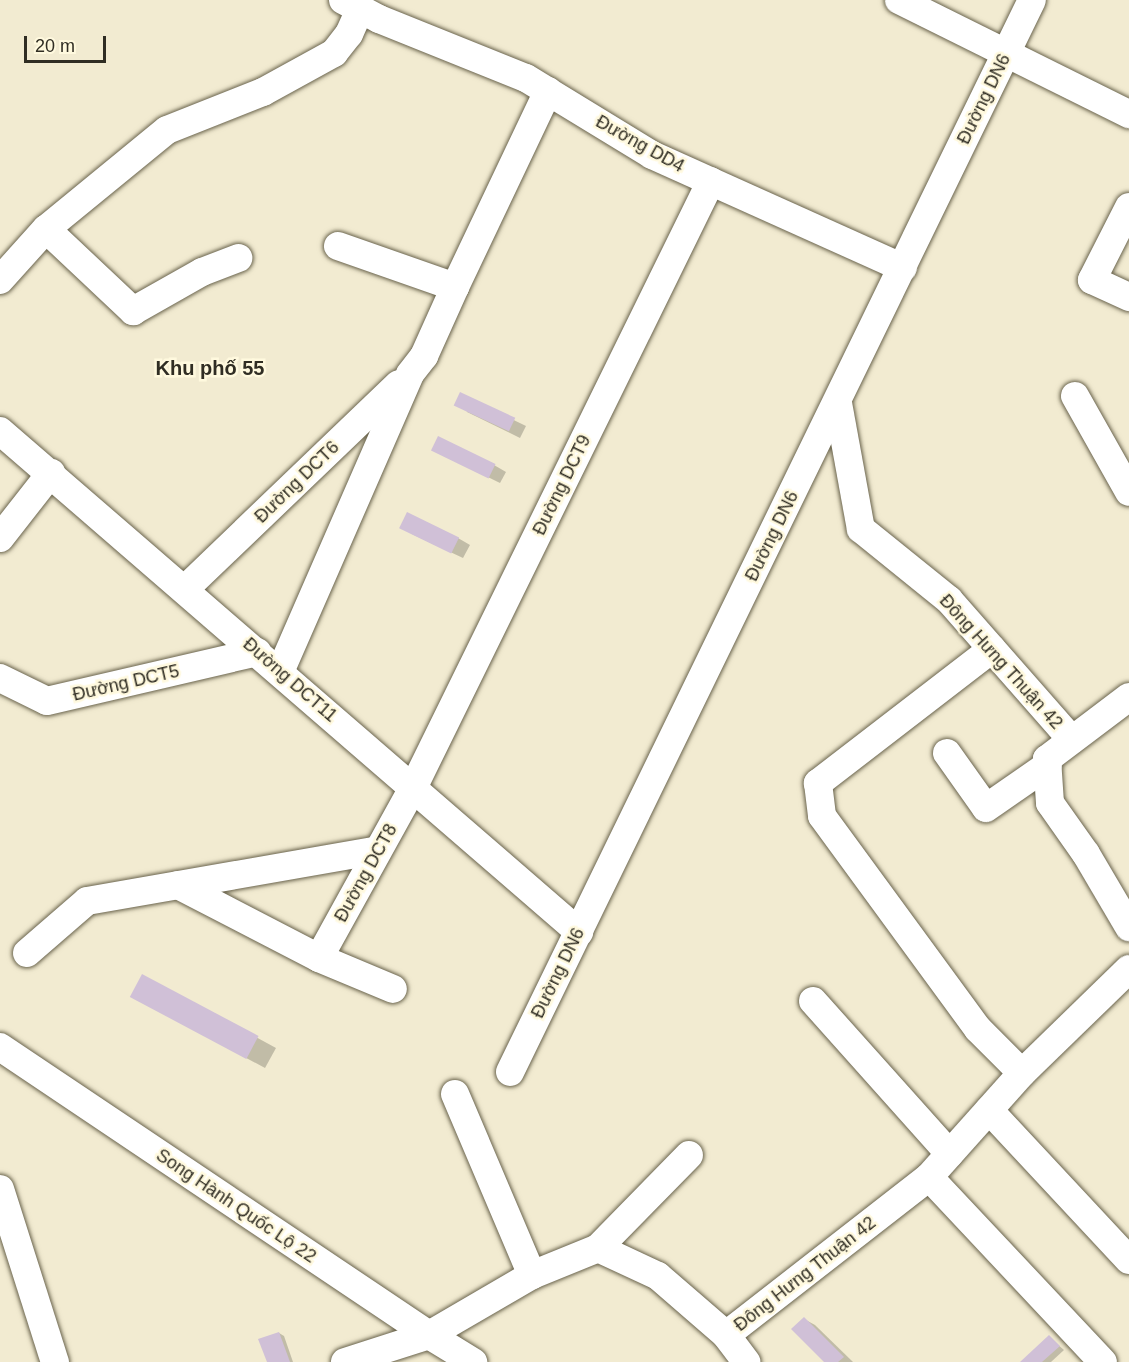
<!DOCTYPE html>
<meta charset="utf-8">
<style>
body{margin:0}
#map{position:relative;width:1129px;height:1362px;overflow:hidden;background:#f2ebd1;font-family:Helvetica,sans-serif}
div>[style]{position:absolute}
[style*='--x']{left:calc(var(--x)*1px);top:calc(var(--y)*1px);width:calc(var(--w)*1px);rotate:calc(var(--a)*1deg)}
.shadow>*{inset:0;background:#0003}
.building>*{inset:0;background:#d0c0d7;transform-origin:0 0}
.roads{filter:drop-shadow(0 0 2px #69634c) drop-shadow(0 0 2px #69634c)}
.minor>*{height:28px;margin:-14px;padding:0 14px;transform-origin:14px;border-radius:14px;background:#fff}
span{translate:-50% -50%;white-space:nowrap;text-align:center;line-height:1.15;-webkit-text-stroke:5px #fff9de;paint-order:stroke}
.street-label{font-size:18px;color:#302d23}
.neighbourhood-label{font-size:20px;color:#302d23;font-weight:700}
.scale{position:absolute;left:24px;top:36px;width:82px;height:27px;box-sizing:border-box;border:3px solid #302d23;border-top:0;padding-left:8px;font-size:18px;line-height:21px;white-space:nowrap;color:#302d23;-webkit-text-stroke:4px #fff9de;paint-order:stroke}
</style>
<div id="map">
<div class="shadow">
<div style="clip-path:polygon(461px 394px,526px 426px,520px 438px,467px 412px)"></div>
<div style="clip-path:polygon(445px 456px,494px 465px,506px 472px,500px 483px)"></div>
<div style="clip-path:polygon(412px 534px,458px 538px,470px 545px,463px 558px)"></div>
<div style="clip-path:polygon(143px 976px,276px 1048px,265px 1068px,149px 1006px)"></div>
<div style="clip-path:polygon(804px 1319px,815px 1325px,853px 1362px,826px 1362px)"></div>
<div style="clip-path:polygon(279px 1333px,284px 1336px,293px 1362px,268px 1362px)"></div>
<div style="clip-path:polygon(1049px 1337px,1064px 1350px,1051px 1362px,1022px 1362px)"></div>
</div>
<div class="building">
<div style="left:460px;top:392px;width:61px;height:15px;rotate:25deg"></div>
<div style="left:438px;top:436px;width:64px;height:16px;rotate:26deg"></div>
<div style="left:407px;top:512px;width:58px;height:18px;rotate:26deg"></div>
<div style="left:142px;top:974px;width:132px;height:26px;rotate:28deg"></div>
<div style="clip-path:polygon(804px 1317px,844px 1357px,838px 1362px,824px 1362px,791px 1329px)"></div>
<div style="clip-path:polygon(279px 1332px,290px 1362px,267px 1362px,258px 1339px)"></div>
<div style="clip-path:polygon(1049px 1335px,1060px 1346px,1042px 1362px,1020px 1362px)"></div>
</div>
<div class="roads">
<div class="minor">
<div style="--x:343;--y:0;--w:41;--a:27.8"></div>
<div style="--x:379;--y:19;--w:158;--a:21.9"></div>
<div style="--x:526;--y:78;--w:148;--a:31.4"></div>
<div style="--x:652;--y:155;--w:275;--a:24.2"></div>
<div style="--x:899;--y:0;--w:257;--a:26.4"></div>
<div style="--x:1129;--y:207;--w:82;--a:116.9"></div>
<div style="--x:1092;--y:280;--w:41;--a:24.7"></div>
<div style="--x:46;--y:229;--w:156;--a:-39.3"></div>
<div style="--x:167;--y:130;--w:103;--a:-21.6"></div>
<div style="--x:263;--y:92;--w:81;--a:-28.8"></div>
<div style="--x:334;--y:53;--w:24;--a:-52"></div>
<div style="--x:349;--y:34;--w:27;--a:-66"></div>
<div style="--x:0;--y:280;--w:69;--a:-48"></div>
<div style="--x:46;--y:229;--w:120;--a:43.3"></div>
<div style="--x:133;--y:311;--w:79;--a:-29.5"></div>
<div style="--x:202;--y:272;--w:39;--a:-21"></div>
<div style="--x:455;--y:287;--w:217;--a:-64.6"></div>
<div style="--x:1075;--y:396;--w:110;--a:60.6"></div>
<div style="--x:838;--y:403;--w:128;--a:79.7"></div>
<div style="--x:861;--y:529;--w:113;--a:38.9"></div>
<div style="--x:949;--y:600;--w:186;--a:48.7"></div>
<div style="--x:0;--y:431;--w:766;--a:40.87"></div>
<div style="--x:0;--y:538;--w:83;--a:-51.9"></div>
<div style="--x:185;--y:589;--w:296;--a:-43.8"></div>
<div style="--x:992;--y:649;--w:220;--a:142.4"></div>
<div style="--x:818;--y:783;--w:33;--a:83"></div>
<div style="--x:822;--y:816;--w:264;--a:53.8"></div>
<div style="--x:978;--y:1029;--w:62;--a:45"></div>
<div style="--x:280;--y:672;--w:325;--a:-66.4"></div>
<div style="--x:410;--y:374;--w:23;--a:-52"></div>
<div style="--x:424;--y:356;--w:76;--a:-65.8"></div>
<div style="--x:455;--y:287;--w:124;--a:-160.7"></div>
<div style="--x:0;--y:678;--w:52;--a:26.1"></div>
<div style="--x:47;--y:701;--w:216;--a:-13.1"></div>
<div style="--x:1129;--y:697;--w:103;--a:142.9"></div>
<div style="--x:1047;--y:759;--w:44;--a:86.1"></div>
<div style="--x:1050;--y:803;--w:62;--a:54.8"></div>
<div style="--x:1086;--y:854;--w:85;--a:59.5"></div>
<div style="--x:947;--y:753;--w:67;--a:54.7"></div>
<div style="--x:986;--y:808;--w:75;--a:-34.7"></div>
<div style="--x:178;--y:885;--w:159;--a:27.4"></div>
<div style="--x:319;--y:958;--w:80;--a:22.7"></div>
<div style="--x:27;--y:953;--w:79;--a:-40.9"></div>
<div style="--x:87;--y:901;--w:295;--a:-9.9"></div>
<div style="--x:319;--y:958;--w:194;--a:-61.1"></div>
<div style="--x:413;--y:788;--w:676;--a:-63.85"></div>
<div style="--x:813;--y:1001;--w:205;--a:48.2"></div>
<div style="--x:0;--y:1047;--w:517;--a:33.87"></div>
<div style="--x:429;--y:1335;--w:52;--a:31.5"></div>
<div style="--x:510;--y:1072;--w:1192;--a:-64.04"></div>
<div style="--x:455;--y:1094;--w:197;--a:67"></div>
<div style="--x:989;--y:1110;--w:205;--a:47"></div>
<div style="--x:929;--y:1177;--w:254;--a:46.8"></div>
<div style="--x:0;--y:1189;--w:182;--a:72.4"></div>
<div style="--x:598;--y:1248;--w:130;--a:-45.6"></div>
<div style="--x:726;--y:1335;--w:34;--a:53"></div>
<div style="--x:345;--y:1362;--w:88;--a:-17.8"></div>
<div style="--x:429;--y:1335;--w:119;--a:-30.2"></div>
<div style="--x:532;--y:1275;--w:71;--a:-22.2"></div>
<div style="--x:598;--y:1248;--w:66;--a:25"></div>
<div style="--x:658;--y:1276;--w:90;--a:40.9"></div>
<div style="--x:726;--y:1335;--w:257;--a:-37.9"></div>
<div style="--x:929;--y:1177;--w:140;--a:-48.2"></div>
<div style="--x:1022;--y:1073;--w:149;--a:-44.2"></div>
</div>
</div>
<div class="street-label">
<span style="left:984px;top:99px;rotate:-64deg">Đường DN6</span>
<span style="left:640px;top:144px;rotate:29deg">Đường DD4</span>
<span style="left:297px;top:482px;rotate:-44deg">Đường DCT6</span>
<span style="left:562px;top:485px;rotate:-64deg">Đường DCT9</span>
<span style="left:772px;top:536px;rotate:-64deg">Đường DN6</span>
<span style="left:1001px;top:662px;rotate:48deg">Đông Hưng Thuận 42</span>
<span style="left:290px;top:680px;rotate:41deg">Đường DCT11</span>
<span style="left:126px;top:683px;rotate:-13deg">Đường DCT5</span>
<span style="left:366px;top:873px;rotate:-61deg">Đường DCT8</span>
<span style="left:558px;top:973px;rotate:-64deg">Đường DN6</span>
<span style="left:236px;top:1206px;rotate:34deg">Song Hành Quốc Lộ 22</span>
<span style="left:805px;top:1274px;rotate:-38deg">Đông Hưng Thuận 42</span>
</div>
<div class="neighbourhood-label">
<span style="left:210px;top:368px">Khu phố 55</span>
</div>
<div class="scale">20 m</div>
</div>
